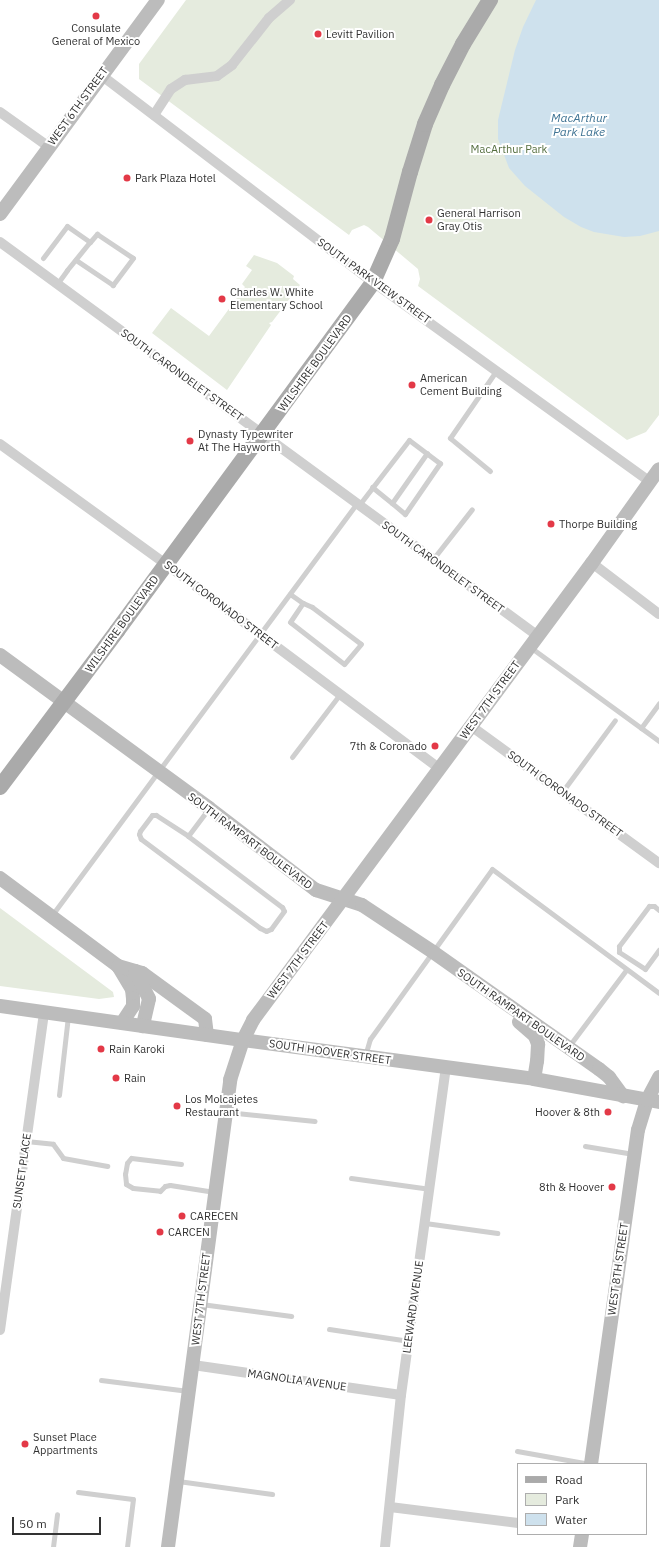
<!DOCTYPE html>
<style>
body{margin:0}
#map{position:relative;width:659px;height:1547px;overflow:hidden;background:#fff;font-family:"IBM Plex Sans",sans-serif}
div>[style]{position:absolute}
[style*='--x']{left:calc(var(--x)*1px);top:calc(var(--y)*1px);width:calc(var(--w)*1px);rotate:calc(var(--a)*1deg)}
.green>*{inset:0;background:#e5ebde}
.water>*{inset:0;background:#cee1ed}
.lane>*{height:5px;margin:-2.5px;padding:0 2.5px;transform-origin:2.5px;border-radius:2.5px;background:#cfcfcf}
.street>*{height:10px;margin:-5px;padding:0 5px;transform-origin:5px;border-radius:5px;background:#cfcfcf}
.secondary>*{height:14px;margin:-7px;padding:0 7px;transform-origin:7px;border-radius:7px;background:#bcbcbc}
.primary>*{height:16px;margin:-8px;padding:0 8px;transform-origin:8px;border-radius:8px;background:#aaa}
.dots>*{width:11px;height:11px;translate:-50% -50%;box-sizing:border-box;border:2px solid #fff;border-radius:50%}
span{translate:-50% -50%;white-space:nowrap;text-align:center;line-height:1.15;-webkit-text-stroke:4px #fff;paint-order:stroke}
.poi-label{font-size:11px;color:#323232}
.left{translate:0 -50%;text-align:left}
.right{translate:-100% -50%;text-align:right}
.street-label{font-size:11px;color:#323232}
.park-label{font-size:11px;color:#556e3f}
.water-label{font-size:12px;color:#407494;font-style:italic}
.legend{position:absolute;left:517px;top:1463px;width:130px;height:72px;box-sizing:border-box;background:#fff;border:1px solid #adadad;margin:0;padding:5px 7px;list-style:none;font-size:12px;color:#323232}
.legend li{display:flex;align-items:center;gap:8px;height:20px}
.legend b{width:20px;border:1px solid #adadad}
.scale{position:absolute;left:12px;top:1517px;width:89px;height:18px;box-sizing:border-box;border:2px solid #323232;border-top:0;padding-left:5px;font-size:12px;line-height:14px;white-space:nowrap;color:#323232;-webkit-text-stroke:3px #fff;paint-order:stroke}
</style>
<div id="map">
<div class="green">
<div style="clip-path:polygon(186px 0,659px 0,659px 415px,646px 432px,627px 440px,418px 286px,420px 279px,418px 269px,368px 227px,364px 225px,352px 230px,349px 235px,139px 79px,139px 64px)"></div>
<div style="clip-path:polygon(254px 255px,277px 263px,294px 276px,293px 279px,300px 285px,272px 322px,269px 323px,271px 325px,227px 390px,152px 333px,171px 308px,209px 336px,245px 287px,242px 284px,252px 270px,246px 266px)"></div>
<div style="clip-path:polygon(0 908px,113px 992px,114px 997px,99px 999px,0 986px)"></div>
</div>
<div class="water">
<div style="clip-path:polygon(536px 0,659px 0,659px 231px,640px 236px,624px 237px,594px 232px,581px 227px,564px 217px,525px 186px,509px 168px,498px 139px,498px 120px,515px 50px,523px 27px)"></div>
</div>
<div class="lane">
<div style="--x:43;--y:258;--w:40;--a:-53"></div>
<div style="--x:67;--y:226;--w:28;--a:35"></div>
<div style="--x:57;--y:284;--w:17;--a:-54"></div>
<div style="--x:67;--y:270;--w:36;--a:-51"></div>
<div style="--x:90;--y:242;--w:11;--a:-49"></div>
<div style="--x:97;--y:234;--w:43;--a:33.7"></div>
<div style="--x:133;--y:258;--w:34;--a:127"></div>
<div style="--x:113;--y:285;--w:45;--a:-146"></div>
<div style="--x:490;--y:471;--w:52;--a:-140.5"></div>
<div style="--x:450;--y:438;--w:81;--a:-55.5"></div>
<div style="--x:372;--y:487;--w:26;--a:39"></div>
<div style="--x:392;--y:503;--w:61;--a:-55"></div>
<div style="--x:359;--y:505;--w:82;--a:-52.4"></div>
<div style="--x:409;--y:440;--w:39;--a:37"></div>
<div style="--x:440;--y:463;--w:62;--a:124.5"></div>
<div style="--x:405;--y:514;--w:17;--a:-140"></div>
<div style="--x:433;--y:559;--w:63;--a:-52"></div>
<div style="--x:290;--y:594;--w:16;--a:35"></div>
<div style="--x:303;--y:603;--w:10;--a:24"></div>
<div style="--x:312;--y:607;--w:61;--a:37.1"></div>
<div style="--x:361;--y:644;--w:26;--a:130"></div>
<div style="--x:344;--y:664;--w:68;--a:-142.1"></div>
<div style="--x:290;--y:622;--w:23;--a:-56"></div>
<div style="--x:530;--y:647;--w:160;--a:36.1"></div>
<div style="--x:641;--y:728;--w:31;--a:-54"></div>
<div style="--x:292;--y:757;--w:79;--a:-52.7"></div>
<div style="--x:562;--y:792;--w:89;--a:-53.6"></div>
<div style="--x:152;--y:815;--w:4;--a:0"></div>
<div style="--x:156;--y:815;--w:38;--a:33"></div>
<div style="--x:188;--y:836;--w:118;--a:37.1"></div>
<div style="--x:282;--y:907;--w:4;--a:63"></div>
<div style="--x:284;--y:911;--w:22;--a:126"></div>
<div style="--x:271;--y:929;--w:5;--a:158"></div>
<div style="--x:266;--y:931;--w:7;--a:-153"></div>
<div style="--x:260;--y:928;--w:149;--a:-143.2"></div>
<div style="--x:141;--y:839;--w:5;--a:-112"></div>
<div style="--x:139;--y:834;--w:3;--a:-72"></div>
<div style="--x:140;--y:831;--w:20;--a:-53"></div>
<div style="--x:188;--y:836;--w:34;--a:-53"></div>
<div style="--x:659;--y:910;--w:6;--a:-141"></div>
<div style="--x:654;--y:906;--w:5;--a:180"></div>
<div style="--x:649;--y:906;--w:50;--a:126.9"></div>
<div style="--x:619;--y:946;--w:6;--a:90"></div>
<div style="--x:619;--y:952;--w:31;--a:33"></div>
<div style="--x:645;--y:969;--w:24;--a:-54"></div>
<div style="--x:52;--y:915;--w:513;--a:-53.49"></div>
<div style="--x:569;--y:1046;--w:95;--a:-53.1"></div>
<div style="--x:365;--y:1056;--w:18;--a:-74"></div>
<div style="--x:370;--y:1039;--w:209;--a:-54.3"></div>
<div style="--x:492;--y:869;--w:208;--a:36.6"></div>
<div style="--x:59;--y:1095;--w:80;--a:-83.5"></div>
<div style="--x:227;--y:1112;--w:88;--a:5.8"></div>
<div style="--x:26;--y:1141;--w:27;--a:6"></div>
<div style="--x:53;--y:1144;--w:17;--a:54"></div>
<div style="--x:63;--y:1158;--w:45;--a:10.3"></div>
<div style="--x:585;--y:1146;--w:49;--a:9.5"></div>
<div style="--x:181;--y:1164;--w:50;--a:-173.2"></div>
<div style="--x:131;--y:1158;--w:6;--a:129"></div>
<div style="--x:127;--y:1163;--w:11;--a:100"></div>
<div style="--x:125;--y:1174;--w:10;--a:84"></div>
<div style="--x:126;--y:1184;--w:8;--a:30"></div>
<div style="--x:133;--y:1188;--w:27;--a:6"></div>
<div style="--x:160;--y:1191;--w:7;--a:-45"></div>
<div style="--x:165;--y:1186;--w:5;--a:-11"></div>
<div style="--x:170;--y:1185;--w:45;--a:9"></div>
<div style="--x:351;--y:1178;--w:80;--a:7.9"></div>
<div style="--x:425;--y:1223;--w:73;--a:7.9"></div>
<div style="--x:201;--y:1304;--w:91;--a:7.6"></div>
<div style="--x:329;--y:1329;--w:81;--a:8.5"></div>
<div style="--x:101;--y:1380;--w:88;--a:7.2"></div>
<div style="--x:517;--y:1451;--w:74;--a:10.1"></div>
<div style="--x:178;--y:1481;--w:95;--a:7.9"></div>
<div style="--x:78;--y:1492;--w:55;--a:7.3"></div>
<div style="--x:133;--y:1499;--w:48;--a:97.1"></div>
<div style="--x:53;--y:1547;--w:33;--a:-83"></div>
</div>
<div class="street">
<div style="--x:101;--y:75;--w:342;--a:37.3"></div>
<div style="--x:373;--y:282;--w:342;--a:35.8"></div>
<div style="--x:0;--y:112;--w:60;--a:35.5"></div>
<div style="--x:154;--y:115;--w:31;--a:-57"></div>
<div style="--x:171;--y:89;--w:17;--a:-33"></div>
<div style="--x:185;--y:80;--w:32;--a:-7"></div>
<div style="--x:217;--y:76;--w:19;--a:-36"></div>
<div style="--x:232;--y:65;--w:60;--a:-51.8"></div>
<div style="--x:269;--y:18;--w:28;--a:-41"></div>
<div style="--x:0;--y:242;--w:667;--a:36.22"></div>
<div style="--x:0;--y:444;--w:205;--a:35.9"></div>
<div style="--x:166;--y:564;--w:341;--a:36.8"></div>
<div style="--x:592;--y:563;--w:84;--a:37.3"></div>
<div style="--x:471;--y:726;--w:233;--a:36.1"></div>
<div style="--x:0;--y:1330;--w:322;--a:-82.1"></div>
<div style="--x:193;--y:1365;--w:210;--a:8.2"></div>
<div style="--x:390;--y:1507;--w:129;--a:7.1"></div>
<div style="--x:385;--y:1547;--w:153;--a:-84"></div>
<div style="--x:401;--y:1395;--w:331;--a:-82.2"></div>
</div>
<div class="secondary">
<div style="--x:0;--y:214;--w:266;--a:-53.6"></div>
<div style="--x:0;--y:655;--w:259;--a:36.2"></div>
<div style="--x:209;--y:808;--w:135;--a:37.5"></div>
<div style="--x:316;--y:890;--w:48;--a:18.1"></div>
<div style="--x:362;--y:905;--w:85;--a:33.5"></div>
<div style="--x:433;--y:952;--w:203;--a:35.2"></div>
<div style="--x:599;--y:1069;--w:13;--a:39"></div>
<div style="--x:609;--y:1077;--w:24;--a:54"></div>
<div style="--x:0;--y:878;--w:147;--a:36.7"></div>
<div style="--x:118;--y:966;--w:27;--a:59"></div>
<div style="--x:132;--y:989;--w:9;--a:84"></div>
<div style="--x:133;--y:998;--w:8;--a:90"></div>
<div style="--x:133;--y:1006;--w:20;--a:123"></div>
<div style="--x:118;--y:966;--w:25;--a:16"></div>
<div style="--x:142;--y:973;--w:78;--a:36.1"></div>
<div style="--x:205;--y:1019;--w:16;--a:83"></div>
<div style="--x:135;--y:971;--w:31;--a:63"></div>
<div style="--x:149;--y:999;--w:28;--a:103"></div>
<div style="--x:0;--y:1006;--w:245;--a:8"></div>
<div style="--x:243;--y:1040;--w:294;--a:7.6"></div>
<div style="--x:534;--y:1079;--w:127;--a:10.4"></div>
<div style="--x:519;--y:1022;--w:21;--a:41"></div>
<div style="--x:535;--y:1036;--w:9;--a:69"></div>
<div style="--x:538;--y:1044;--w:17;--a:93"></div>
<div style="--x:537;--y:1061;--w:18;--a:99"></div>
<div style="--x:591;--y:1464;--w:337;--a:-82"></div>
<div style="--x:638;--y:1130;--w:31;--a:-73"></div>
<div style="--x:647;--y:1100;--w:26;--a:-62"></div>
<div style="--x:168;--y:1547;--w:471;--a:-82.4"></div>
<div style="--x:230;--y:1080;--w:42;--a:-72"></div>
<div style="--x:243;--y:1040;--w:22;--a:-63"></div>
<div style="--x:253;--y:1020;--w:569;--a:-53.43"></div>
<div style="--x:592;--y:563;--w:115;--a:-54.5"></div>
<div style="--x:580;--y:1547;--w:13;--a:-81"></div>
</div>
<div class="primary">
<div style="--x:0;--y:787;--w:195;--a:-53.1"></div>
<div style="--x:117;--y:631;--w:433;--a:-53.7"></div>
<div style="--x:373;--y:282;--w:47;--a:-66.2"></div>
<div style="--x:392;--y:239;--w:69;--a:-75"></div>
<div style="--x:410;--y:172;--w:50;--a:-72.6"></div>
<div style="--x:425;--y:124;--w:43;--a:-66.4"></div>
<div style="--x:442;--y:85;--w:46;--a:-62.9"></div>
<div style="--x:463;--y:44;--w:52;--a:-58.5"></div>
</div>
<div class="dots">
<div style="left:96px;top:16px;background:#e33947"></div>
<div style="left:318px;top:34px;background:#e33947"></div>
<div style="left:127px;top:178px;background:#e33947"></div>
<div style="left:429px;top:220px;background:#e33947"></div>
<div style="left:222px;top:299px;background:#e33947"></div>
<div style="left:412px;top:385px;background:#e33947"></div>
<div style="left:190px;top:441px;background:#e33947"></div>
<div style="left:551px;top:524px;background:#e33947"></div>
<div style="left:435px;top:746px;background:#e33947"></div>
<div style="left:101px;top:1049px;background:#e33947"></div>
<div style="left:116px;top:1078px;background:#e33947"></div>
<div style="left:177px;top:1106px;background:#e33947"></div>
<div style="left:608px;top:1112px;background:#e33947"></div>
<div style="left:612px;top:1187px;background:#e33947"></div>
<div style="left:182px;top:1216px;background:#e33947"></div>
<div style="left:160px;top:1232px;background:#e33947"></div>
<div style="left:25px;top:1444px;background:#e33947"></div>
</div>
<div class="poi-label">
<span style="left:96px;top:35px">Consulate<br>General of Mexico</span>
<span class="left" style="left:326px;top:34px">Levitt Pavilion</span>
<span class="left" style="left:135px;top:178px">Park Plaza Hotel</span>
<span class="left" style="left:437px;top:220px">General Harrison<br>Gray Otis</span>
<span class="left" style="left:230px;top:299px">Charles W. White<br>Elementary School</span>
<span class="left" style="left:420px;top:385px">American<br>Cement Building</span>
<span class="left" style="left:198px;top:441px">Dynasty Typewriter<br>At The Hayworth</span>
<span class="left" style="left:559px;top:524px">Thorpe Building</span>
<span class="right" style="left:427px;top:746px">7th &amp; Coronado</span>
<span class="left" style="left:109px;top:1049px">Rain Karoki</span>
<span class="left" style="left:124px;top:1078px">Rain</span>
<span class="left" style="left:185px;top:1106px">Los Molcajetes<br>Restaurant</span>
<span class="right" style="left:600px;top:1112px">Hoover &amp; 8th</span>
<span class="right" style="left:604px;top:1187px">8th &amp; Hoover</span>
<span class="left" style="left:190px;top:1216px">CARECEN</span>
<span class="left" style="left:168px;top:1232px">CARCEN</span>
<span class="left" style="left:33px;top:1444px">Sunset Place<br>Appartments</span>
</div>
<div class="street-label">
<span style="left:78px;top:106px;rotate:-54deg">WEST 6TH STREET</span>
<span style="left:374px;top:281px;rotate:36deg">SOUTH PARK VIEW STREET</span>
<span style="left:315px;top:363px;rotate:-54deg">WILSHIRE BOULEVARD</span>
<span style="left:182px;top:375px;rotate:36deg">SOUTH CARONDELET STREET</span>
<span style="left:443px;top:567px;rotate:36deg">SOUTH CARONDELET STREET</span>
<span style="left:221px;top:605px;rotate:37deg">SOUTH CORONADO STREET</span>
<span style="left:122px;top:624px;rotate:-54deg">WILSHIRE BOULEVARD</span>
<span style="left:490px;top:700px;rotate:-54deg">WEST 7TH STREET</span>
<span style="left:565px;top:794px;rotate:36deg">SOUTH CORONADO STREET</span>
<span style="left:250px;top:841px;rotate:37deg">SOUTH RAMPART BOULEVARD</span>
<span style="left:298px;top:960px;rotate:-53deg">WEST 7TH STREET</span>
<span style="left:521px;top:1015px;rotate:35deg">SOUTH RAMPART BOULEVARD</span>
<span style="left:330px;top:1052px;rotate:8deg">SOUTH HOOVER STREET</span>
<span style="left:22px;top:1171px;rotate:-82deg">SUNSET PLACE</span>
<span style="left:618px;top:1269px;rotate:-82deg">WEST 8TH STREET</span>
<span style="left:201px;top:1299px;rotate:-83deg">WEST 7TH STREET</span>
<span style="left:413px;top:1307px;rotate:-82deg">LEEWARD AVENUE</span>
<span style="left:297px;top:1380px;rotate:8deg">MAGNOLIA AVENUE</span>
</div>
<div class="park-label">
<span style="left:509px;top:149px">MacArthur Park</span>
</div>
<div class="water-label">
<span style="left:579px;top:125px">MacArthur<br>Park Lake</span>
</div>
<ul class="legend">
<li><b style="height:5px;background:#aaa"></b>Road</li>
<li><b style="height:11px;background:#e5ebde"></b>Park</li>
<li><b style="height:11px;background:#cee1ed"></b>Water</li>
</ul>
<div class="scale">50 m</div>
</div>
